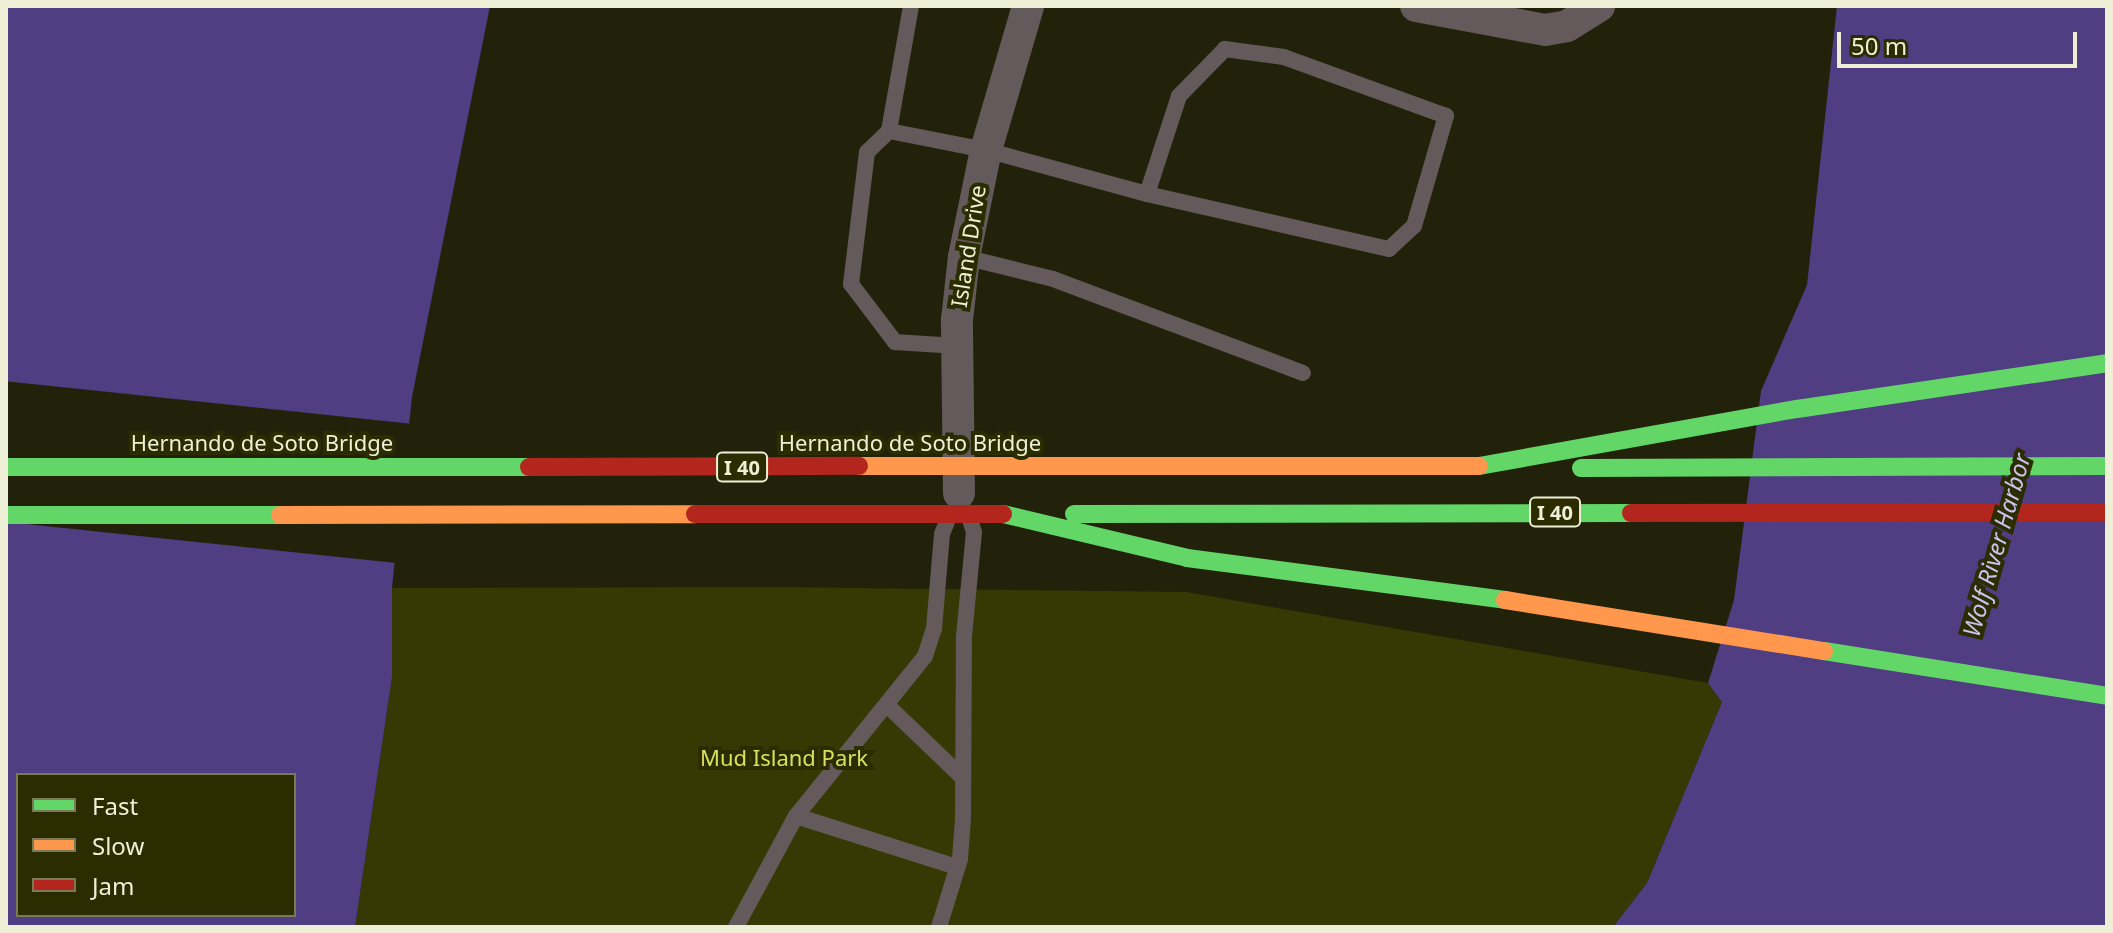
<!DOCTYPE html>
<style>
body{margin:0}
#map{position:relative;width:2113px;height:933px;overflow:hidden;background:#22220a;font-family:"Noto Sans",sans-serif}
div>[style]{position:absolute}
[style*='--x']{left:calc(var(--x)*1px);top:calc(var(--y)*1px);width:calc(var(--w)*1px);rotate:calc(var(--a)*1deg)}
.green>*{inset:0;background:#373904}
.water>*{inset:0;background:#503d82}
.pier>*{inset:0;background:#22220a;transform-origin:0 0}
.lane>*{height:16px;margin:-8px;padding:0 8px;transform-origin:8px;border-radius:8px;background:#64595b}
.street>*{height:32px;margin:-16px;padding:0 16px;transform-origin:16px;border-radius:16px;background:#64595b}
.fast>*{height:18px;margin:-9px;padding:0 9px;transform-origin:9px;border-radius:9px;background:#63d668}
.slow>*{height:18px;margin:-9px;padding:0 9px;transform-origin:9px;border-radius:9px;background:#ff974d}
.jam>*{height:18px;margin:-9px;padding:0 9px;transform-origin:9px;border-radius:9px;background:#b3261e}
.fast-bridge>*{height:18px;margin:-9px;padding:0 9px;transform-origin:9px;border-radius:9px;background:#63d668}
.slow-bridge>*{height:18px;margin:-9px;padding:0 9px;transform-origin:9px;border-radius:9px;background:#ff974d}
.jam-bridge>*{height:18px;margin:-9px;padding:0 9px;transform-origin:9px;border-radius:9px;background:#b3261e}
span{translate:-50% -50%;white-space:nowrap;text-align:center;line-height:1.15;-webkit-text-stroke:8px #2b2d00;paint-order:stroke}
.shield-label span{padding:2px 6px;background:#2b2d00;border:2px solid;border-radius:6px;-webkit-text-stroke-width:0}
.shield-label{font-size:20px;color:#edf0d7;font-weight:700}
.street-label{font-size:22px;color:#edf0d7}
.park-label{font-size:22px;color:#d9e05c}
.water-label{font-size:24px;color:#c9c3ef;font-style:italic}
.frame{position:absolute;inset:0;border:8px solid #edf0d7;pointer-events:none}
.legend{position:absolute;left:16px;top:773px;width:280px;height:144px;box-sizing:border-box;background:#2b2d00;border:2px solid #797b56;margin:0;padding:10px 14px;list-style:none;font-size:24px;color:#edf0d7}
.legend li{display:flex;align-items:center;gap:16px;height:40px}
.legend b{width:40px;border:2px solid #797b56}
.scale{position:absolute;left:1837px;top:32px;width:240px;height:36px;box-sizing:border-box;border:4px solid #edf0d7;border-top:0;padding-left:10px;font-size:24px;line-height:28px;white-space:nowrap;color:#edf0d7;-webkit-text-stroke:6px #2b2d00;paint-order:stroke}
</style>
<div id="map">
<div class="green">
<div style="clip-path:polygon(774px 587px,1186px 592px,1708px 683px,1722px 702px,1647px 883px,1613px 927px,355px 927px,392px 677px,392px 588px)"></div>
</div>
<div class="water">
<div style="clip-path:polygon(evenodd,6px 6px,490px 6px,412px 397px,392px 588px,392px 677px,355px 927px,6px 927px,6px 6px,18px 775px,294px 775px,294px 915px,18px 915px,18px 775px)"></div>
<div style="clip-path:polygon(1837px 6px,2107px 6px,2107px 927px,1613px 927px,1647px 883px,1722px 702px,1708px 683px,1734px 600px,1761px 391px,1807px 285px)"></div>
</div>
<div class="pier">
<div style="left:413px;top:424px;width:140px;height:407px;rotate:96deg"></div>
</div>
<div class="lane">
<div style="--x:911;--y:6;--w:127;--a:100"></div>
<div style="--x:889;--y:131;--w:99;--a:11.1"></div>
<div style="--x:986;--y:150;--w:167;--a:15.3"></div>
<div style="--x:1147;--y:194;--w:248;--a:12.8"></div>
<div style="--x:1389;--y:249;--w:34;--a:-43"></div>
<div style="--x:1414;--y:226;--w:115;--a:-73.8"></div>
<div style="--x:1446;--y:116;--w:172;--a:-160"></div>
<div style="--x:1284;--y:57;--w:60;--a:-172.3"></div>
<div style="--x:1225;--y:49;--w:66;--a:134.4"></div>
<div style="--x:1179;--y:96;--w:103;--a:108.1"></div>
<div style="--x:889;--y:131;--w:30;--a:136"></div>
<div style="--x:867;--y:152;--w:133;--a:96.9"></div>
<div style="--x:851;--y:284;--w:73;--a:52.8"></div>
<div style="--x:895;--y:342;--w:62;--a:3.7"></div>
<div style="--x:964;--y:257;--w:92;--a:13.9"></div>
<div style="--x:1053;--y:279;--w:267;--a:20.6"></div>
<div style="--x:888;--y:706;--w:104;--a:43.8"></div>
<div style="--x:796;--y:816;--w:169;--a:17.6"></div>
<div style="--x:736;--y:927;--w:126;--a:-61.6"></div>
<div style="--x:796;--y:816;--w:206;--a:-51.1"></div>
<div style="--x:925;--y:656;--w:28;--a:-72"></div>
<div style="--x:934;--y:629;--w:95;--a:-85.2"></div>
<div style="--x:942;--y:534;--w:18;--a:-68"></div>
<div style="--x:939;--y:927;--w:71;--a:-72.8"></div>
<div style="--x:960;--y:859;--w:40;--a:-85.7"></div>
<div style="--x:963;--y:819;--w:183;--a:-89.7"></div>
<div style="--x:964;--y:636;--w:104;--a:-84.5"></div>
<div style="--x:974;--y:532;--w:16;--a:-108"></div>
</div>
<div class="street">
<div style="--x:1416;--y:6;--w:131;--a:10.5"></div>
<div style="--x:1545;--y:30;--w:22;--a:-10"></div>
<div style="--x:1567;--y:26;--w:38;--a:-32"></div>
<div style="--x:959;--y:493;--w:173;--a:-90.7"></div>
<div style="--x:957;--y:320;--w:63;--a:-83.7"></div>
<div style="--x:964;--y:257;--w:109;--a:-78.4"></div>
<div style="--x:986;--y:150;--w:150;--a:-73.7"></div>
</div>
<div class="fast">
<div style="--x:1479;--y:466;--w:323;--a:-10.2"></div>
<div style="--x:1797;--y:409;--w:313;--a:-8.4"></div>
<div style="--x:1581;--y:468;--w:526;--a:-0.22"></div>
<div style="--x:1003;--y:514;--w:189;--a:13.4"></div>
<div style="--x:1187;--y:558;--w:321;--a:7.5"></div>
<div style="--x:1074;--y:514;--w:557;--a:-0.1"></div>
<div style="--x:6;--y:515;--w:274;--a:0"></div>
<div style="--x:1824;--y:651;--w:287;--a:9"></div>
</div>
<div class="slow">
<div style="--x:1505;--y:600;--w:323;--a:9.1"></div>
</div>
<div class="jam">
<div style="--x:1631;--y:513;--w:476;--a:-0.1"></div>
</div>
<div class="fast-bridge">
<div style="--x:6;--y:467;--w:523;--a:0"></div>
</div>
<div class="slow-bridge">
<div style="--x:859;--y:466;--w:620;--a:0"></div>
<div style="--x:280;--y:515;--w:415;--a:-0.1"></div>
</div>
<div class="jam-bridge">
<div style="--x:529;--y:467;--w:330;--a:-0.2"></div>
<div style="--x:695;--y:514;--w:308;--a:0"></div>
</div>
<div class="shield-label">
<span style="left:742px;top:467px">I 40</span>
<span style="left:1555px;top:512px">I 40</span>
</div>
<div class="street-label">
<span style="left:968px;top:246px;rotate:-81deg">Island Drive</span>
<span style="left:262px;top:443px">Hernando de Soto Bridge</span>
<span style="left:910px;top:443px">Hernando de Soto Bridge</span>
</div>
<div class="park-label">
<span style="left:784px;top:758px">Mud Island Park</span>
</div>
<div class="water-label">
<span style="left:1996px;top:545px;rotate:-74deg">Wolf River Harbor</span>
</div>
<div class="frame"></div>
<ul class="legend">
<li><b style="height:10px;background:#63d668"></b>Fast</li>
<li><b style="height:10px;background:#ff974d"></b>Slow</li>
<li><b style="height:10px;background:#b3261e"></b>Jam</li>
</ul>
<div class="scale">50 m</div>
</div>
